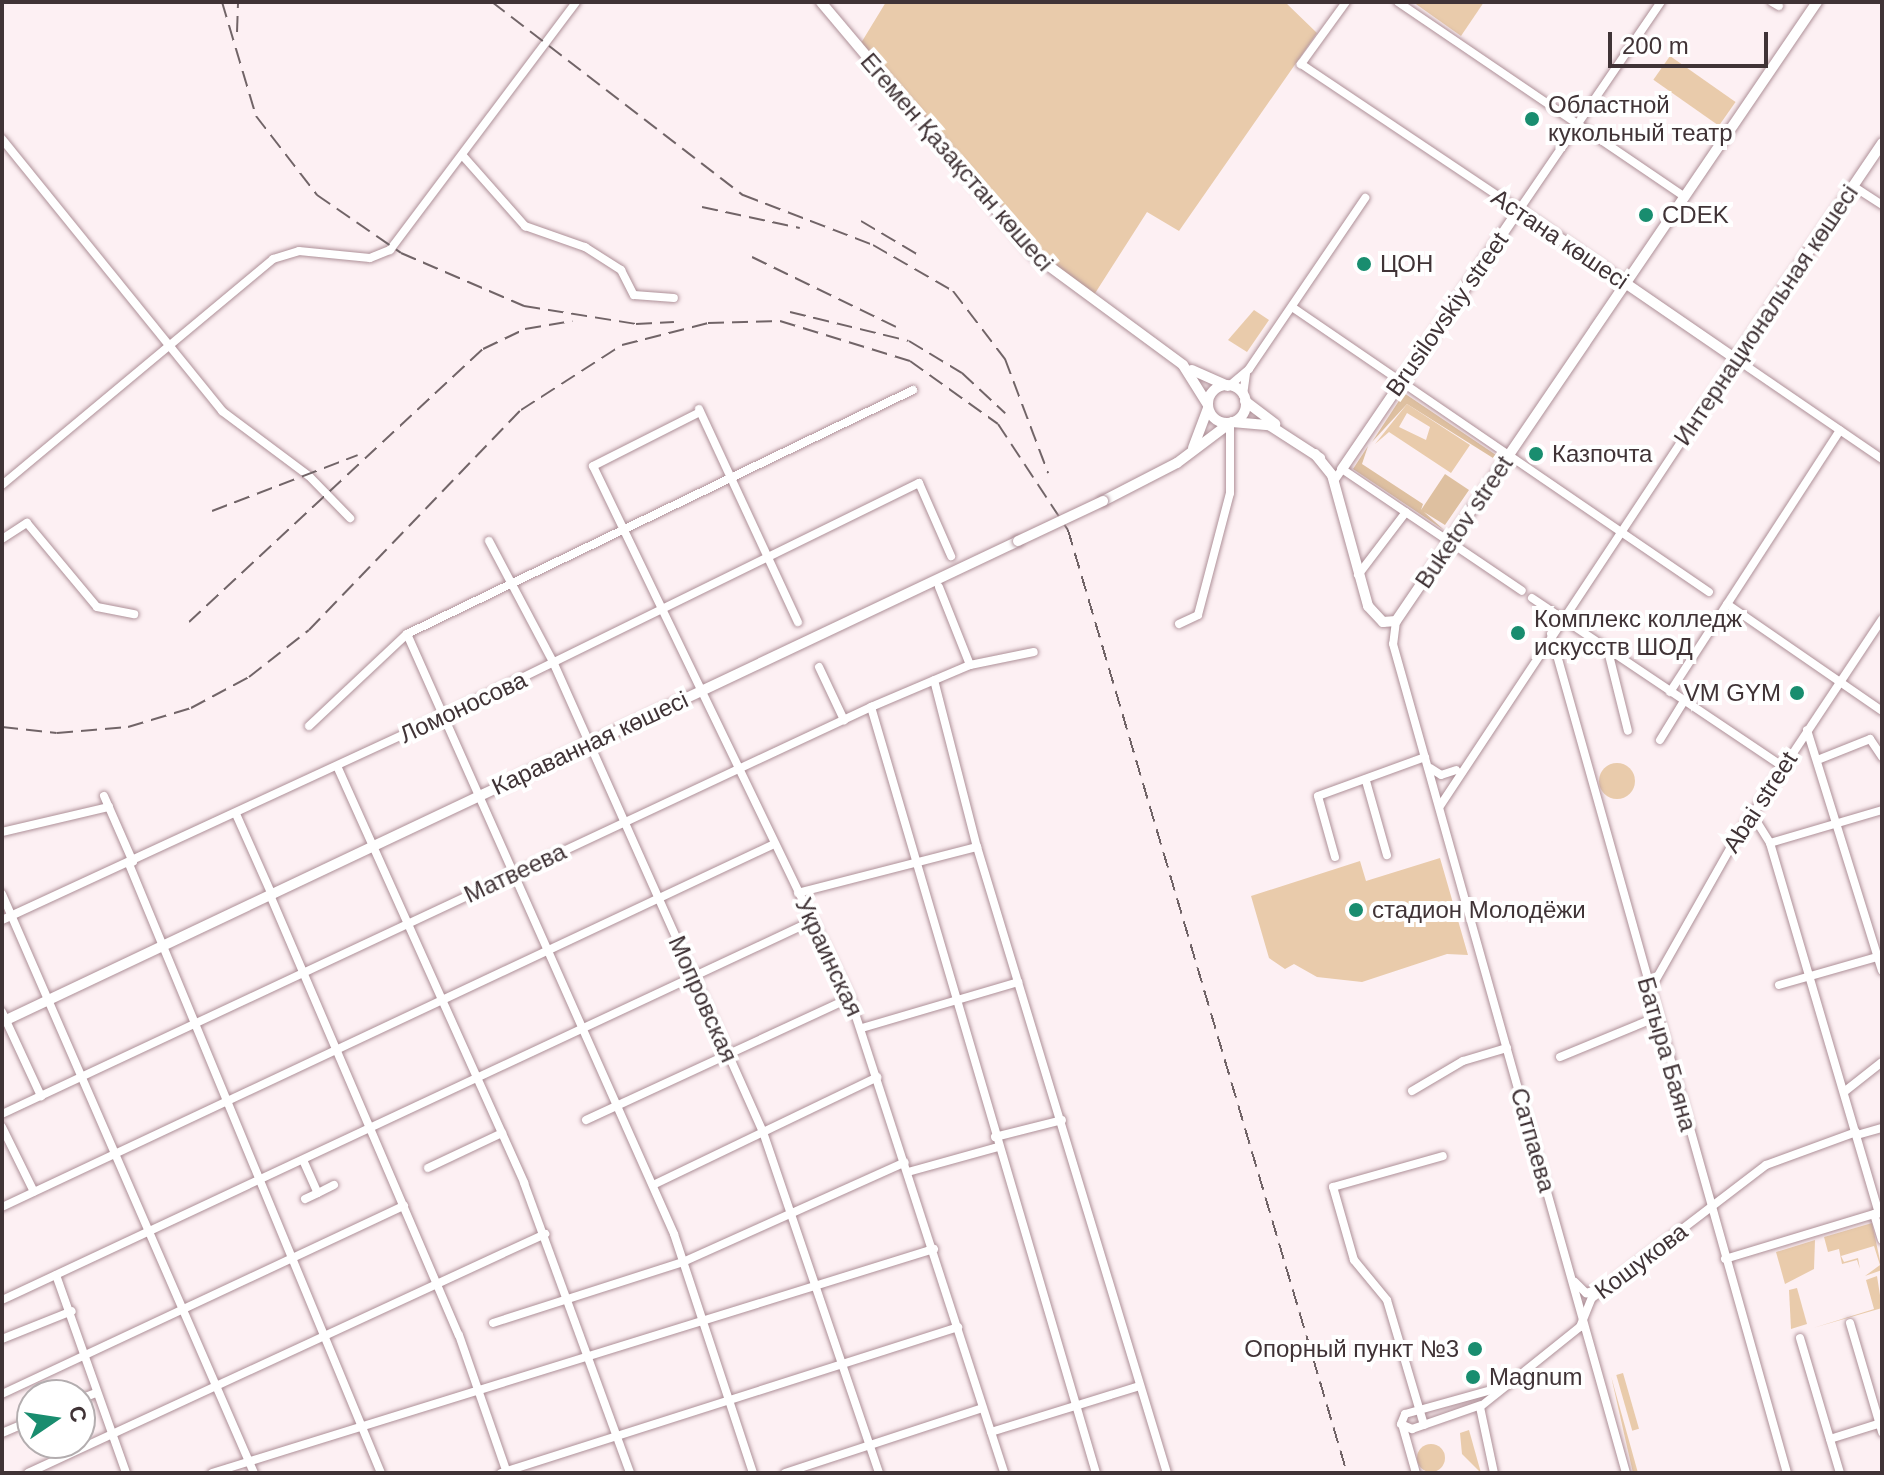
<!DOCTYPE html>
<meta charset="utf-8">
<style>
body{margin:0}
#map{position:relative;width:1884px;height:1475px;overflow:hidden;background:#fdf0f3;font-family:Helvetica,sans-serif}
div>[style]{position:absolute}
[style*='--x']{left:calc(var(--x)*1px);top:calc(var(--y)*1px);width:calc(var(--w)*1px);rotate:calc(var(--a)*1deg)}
.green>*{inset:0;background:#e9cbab;transform-origin:0 0}
.round{border-radius:50%}
.forest>*{inset:0;background:#dec0a0}
.roads{filter:drop-shadow(0 0 2px #ae9098) drop-shadow(0 0 2px #ae9098)}
.minor>*{height:8px;margin:-4px;padding:0 4px;transform-origin:4px;border-radius:4px;background:#fff}
.major>*{height:10px;margin:-5px;padding:0 5px;transform-origin:5px;border-radius:5px;background:#fff}
.major>.ring{margin:-5px;padding:0;box-sizing:content-box;background:none;border:10px solid #fff;border-radius:50%}
.rail>*{height:2px;margin-top:-1px;transform-origin:0;background:repeating-linear-gradient(90deg,#716467 0 16px,transparent 0 24px)}
.bridges{filter:drop-shadow(0 0 2px #ae9098) drop-shadow(0 0 2px #ae9098)}
.major-bridge>*{height:10px;margin:-5px;padding:0 5px;transform-origin:5px;border-radius:5px;background:#fff}
.dots>*{width:22px;height:22px;translate:-50% -50%;box-sizing:border-box;border:4px solid #fff;border-radius:50%}
span{translate:-50% -50%;white-space:nowrap;text-align:center;line-height:1.15;-webkit-text-stroke:8px #fff;paint-order:stroke}
.poi-label{font-size:24px;color:#403336}
.left{translate:0 -50%;text-align:left}
.right{translate:-100% -50%;text-align:right}
.street-label{font-size:24px;color:#403336}
.frame{position:absolute;inset:0;border:4px solid #403336;pointer-events:none}
.north{position:absolute;left:16px;top:1379px;width:80px;height:80px;box-sizing:border-box;background:#fff;border:2px solid #b3adaf;border-radius:50%;rotate:77deg;font-size:22px;font-weight:700;line-height:32px;text-align:center;color:#403336}
.north::after{content:'';display:block;margin:auto;width:28px;height:36px;background:#198d6f;clip-path:polygon(50% 0,100% 100%,50% 72%,0 100%)}
.scale{position:absolute;left:1608px;top:32px;width:160px;height:36px;box-sizing:border-box;border:4px solid #403336;border-top:0;padding-left:10px;font-size:24px;line-height:28px;white-space:nowrap;color:#403336;-webkit-text-stroke:6px #fff;paint-order:stroke}
</style>
<div id="map">
<div class="green">
<div style="clip-path:polygon(886px 2px,1285px 2px,1317px 33px,1179px 231px,1147px 212px,1092px 298px,1059px 272px,861px 43px)"></div>
<div style="clip-path:polygon(1413px 2px,1484px 2px,1461px 36px)"></div>
<div style="left:1670px;top:56px;width:80px;height:29px;rotate:35deg"></div>
<div style="clip-path:polygon(1254px 310px,1269px 320px,1247px 352px,1228px 340px)"></div>
<div style="clip-path:polygon(evenodd,1407px 404px,1470px 445px,1451px 473px,1389px 432px,1375px 444px,1407px 404px,1407px 413px,1430px 427px,1426px 440px,1399px 427px,1407px 413px)"></div>
<div class="round" style="left:1599px;top:763px;width:36px;height:36px"></div>
<div style="clip-path:polygon(1440px 858px,1468px 955px,1447px 954px,1362px 982px,1317px 977px,1294px 964px,1285px 969px,1269px 958px,1251px 896px,1360px 861px,1366px 881px)"></div>
<div style="clip-path:polygon(1872px 1223px,1882px 1270px,1865px 1276px,1880px 1265px,1874px 1246px,1841px 1256px,1844px 1262px,1858px 1258px,1860px 1269px,1857px 1260px,1842px 1264px,1839px 1249px,1828px 1252px,1824px 1237px)"></div>
<div style="clip-path:polygon(1815px 1240px,1814px 1269px,1785px 1284px,1776px 1252px)"></div>
<div style="clip-path:polygon(1877px 1276px,1882px 1308px,1813px 1328px,1874px 1309px,1866px 1280px)"></div>
<div style="clip-path:polygon(1797px 1288px,1807px 1324px,1791px 1329px,1789px 1290px)"></div>
<div style="left:1623px;top:1373px;width:58px;height:7px;rotate:74deg"></div>
<div style="clip-path:polygon(1611px 1376px,1638px 1473px,1633px 1473px)"></div>
<div style="clip-path:polygon(1469px 1430px,1481px 1473px,1462px 1454px,1460px 1433px)"></div>
<div class="round" style="left:1417px;top:1444px;width:28px;height:28px"></div>
</div>
<div class="forest">
<div style="clip-path:polygon(1404px 393px,1496px 455px,1493px 458px,1407px 404px,1372px 442px)"></div>
<div style="clip-path:polygon(1368px 446px,1362px 464px,1423px 504px,1421px 510px,1445px 474px,1469px 490px,1445px 525px,1424px 512px,1444px 530px,1353px 469px)"></div>
</div>
<div class="roads">
<div class="minor">
<div style="--x:1346;--y:2;--w:77;--a:126"></div>
<div style="--x:1301;--y:64;--w:262;--a:33.8"></div>
<div style="--x:1519;--y:210;--w:252;--a:-55.7"></div>
<div style="--x:1398;--y:2;--w:347;--a:34.2"></div>
<div style="--x:1772;--y:2;--w:8;--a:30"></div>
<div style="--x:2;--y:139;--w:350;--a:51"></div>
<div style="--x:222;--y:411;--w:109;--a:36.8"></div>
<div style="--x:309;--y:476;--w:59;--a:45.7"></div>
<div style="--x:463;--y:156;--w:94;--a:48.5"></div>
<div style="--x:525;--y:226;--w:64;--a:19.3"></div>
<div style="--x:585;--y:247;--w:43;--a:32.6"></div>
<div style="--x:621;--y:270;--w:28;--a:63"></div>
<div style="--x:634;--y:295;--w:40;--a:4.3"></div>
<div style="--x:1853;--y:186;--w:35;--a:33"></div>
<div style="--x:1292;--y:307;--w:505;--a:34.35"></div>
<div style="--x:1229;--y:386;--w:26;--a:-40"></div>
<div style="--x:1249;--y:369;--w:207;--a:-55.8"></div>
<div style="--x:1243;--y:395;--w:22;--a:-82"></div>
<div style="--x:699;--y:409;--w:235;--a:65.1"></div>
<div style="--x:700;--y:412;--w:120;--a:153.2"></div>
<div style="--x:593;--y:466;--w:591;--a:64.22"></div>
<div style="--x:850;--y:998;--w:499;--a:72"></div>
<div style="--x:1334;--y:481;--w:14;--a:-56"></div>
<div style="--x:1342;--y:469;--w:217;--a:34.1"></div>
<div style="--x:2;--y:485;--w:353;--a:-39.8"></div>
<div style="--x:273;--y:259;--w:27;--a:-17"></div>
<div style="--x:299;--y:251;--w:71;--a:5.6"></div>
<div style="--x:370;--y:258;--w:22;--a:-22"></div>
<div style="--x:390;--y:250;--w:310;--a:-53.1"></div>
<div style="--x:2;--y:539;--w:30;--a:-33"></div>
<div style="--x:27;--y:523;--w:109;--a:50.2"></div>
<div style="--x:97;--y:607;--w:38;--a:11"></div>
<div style="--x:489;--y:541;--w:139;--a:62.1"></div>
<div style="--x:554;--y:664;--w:513;--a:65.94"></div>
<div style="--x:763;--y:1132;--w:360;--a:71.2"></div>
<div style="--x:1358;--y:575;--w:79;--a:-52.7"></div>
<div style="--x:939;--y:587;--w:84;--a:68.3"></div>
<div style="--x:1532;--y:598;--w:301;--a:33.9"></div>
<div style="--x:1727;--y:604;--w:188;--a:34.6"></div>
<div style="--x:1396;--y:621;--w:23;--a:97"></div>
<div style="--x:1393;--y:644;--w:861;--a:74.3"></div>
<div style="--x:1179;--y:624;--w:21;--a:-25"></div>
<div style="--x:1198;--y:615;--w:126;--a:-75.3"></div>
<div style="--x:1230;--y:493;--w:70;--a:-90"></div>
<div style="--x:407;--y:634;--w:657;--a:66.01"></div>
<div style="--x:674;--y:1234;--w:252;--a:71.7"></div>
<div style="--x:1551;--y:634;--w:872;--a:74.29"></div>
<div style="--x:1608;--y:651;--w:82;--a:76"></div>
<div style="--x:819;--y:667;--w:59;--a:64.7"></div>
<div style="--x:934;--y:680;--w:172;--a:75.6"></div>
<div style="--x:977;--y:847;--w:654;--a:73.12"></div>
<div style="--x:1670;--y:692;--w:312;--a:-57"></div>
<div style="--x:871;--y:707;--w:798;--a:73.63"></div>
<div style="--x:309;--y:726;--w:134;--a:-43.2"></div>
<div style="--x:407;--y:634;--w:562;--a:-25.74"></div>
<div style="--x:1807;--y:730;--w:252;--a:72.7"></div>
<div style="--x:1660;--y:740;--w:46;--a:-58.4"></div>
<div style="--x:1820;--y:759;--w:54;--a:-21.8"></div>
<div style="--x:1870;--y:739;--w:22;--a:56"></div>
<div style="--x:337;--y:766;--w:457;--a:65.8"></div>
<div style="--x:524;--y:1183;--w:309;--a:69.9"></div>
<div style="--x:1430;--y:768;--w:13;--a:32"></div>
<div style="--x:1441;--y:775;--w:16;--a:-18"></div>
<div style="--x:1366;--y:781;--w:77;--a:74.2"></div>
<div style="--x:104;--y:796;--w:72;--a:66.3"></div>
<div style="--x:1440;--y:806;--w:536;--a:-56.49"></div>
<div style="--x:1736;--y:359;--w:177;--a:34.4"></div>
<div style="--x:236;--y:814;--w:89;--a:66"></div>
<div style="--x:1752;--y:814;--w:34;--a:58"></div>
<div style="--x:1770;--y:843;--w:386;--a:73.6"></div>
<div style="--x:2;--y:832;--w:110;--a:-13.2"></div>
<div style="--x:1770;--y:843;--w:117;--a:-16.4"></div>
<div style="--x:1335;--y:857;--w:63;--a:-105.6"></div>
<div style="--x:1318;--y:796;--w:114;--a:-20"></div>
<div style="--x:129;--y:864;--w:659;--a:67.52"></div>
<div style="--x:798;--y:893;--w:185;--a:-14.4"></div>
<div style="--x:2;--y:894;--w:631;--a:66.48"></div>
<div style="--x:270;--y:895;--w:479;--a:66.8"></div>
<div style="--x:459;--y:1335;--w:146;--a:70.8"></div>
<div style="--x:2;--y:920;--w:489;--a:-24.8"></div>
<div style="--x:446;--y:715;--w:527;--a:-26.13"></div>
<div style="--x:919;--y:483;--w:80;--a:66.3"></div>
<div style="--x:1779;--y:985;--w:106;--a:-15.9"></div>
<div style="--x:1650;--y:990;--w:167;--a:-60.5"></div>
<div style="--x:1732;--y:845;--w:271;--a:-56.4"></div>
<div style="--x:2;--y:1012;--w:93;--a:65.1"></div>
<div style="--x:862;--y:1028;--w:163;--a:-16.4"></div>
<div style="--x:1560;--y:1057;--w:105;--a:-22.4"></div>
<div style="--x:1412;--y:1091;--w:59;--a:-30.5"></div>
<div style="--x:1463;--y:1061;--w:46;--a:-16.5"></div>
<div style="--x:1844;--y:1092;--w:48;--a:-38.3"></div>
<div style="--x:2;--y:1114;--w:960;--a:-25.1"></div>
<div style="--x:871;--y:707;--w:108;--a:-23"></div>
<div style="--x:970;--y:665;--w:65;--a:-11.5"></div>
<div style="--x:586;--y:1120;--w:291;--a:-24.8"></div>
<div style="--x:2;--y:1127;--w:72;--a:63.8"></div>
<div style="--x:1857;--y:1135;--w:26;--a:-16"></div>
<div style="--x:995;--y:1137;--w:69;--a:-14.2"></div>
<div style="--x:303;--y:1160;--w:36;--a:66"></div>
<div style="--x:318;--y:1193;--w:18;--a:-27"></div>
<div style="--x:428;--y:1168;--w:82;--a:-25.3"></div>
<div style="--x:908;--y:1172;--w:93;--a:-15.5"></div>
<div style="--x:653;--y:1185;--w:249;--a:-25.7"></div>
<div style="--x:305;--y:1199;--w:14;--a:-25"></div>
<div style="--x:2;--y:1207;--w:853;--a:-25.18"></div>
<div style="--x:1874;--y:1214;--w:27;--a:73"></div>
<div style="--x:1725;--y:1259;--w:163;--a:-16.8"></div>
<div style="--x:56;--y:1275;--w:210;--a:70.5"></div>
<div style="--x:1575;--y:1282;--w:16;--a:45"></div>
<div style="--x:1586;--y:1293;--w:14;--a:-17"></div>
<div style="--x:2;--y:1300;--w:894;--a:-25.07"></div>
<div style="--x:493;--y:1323;--w:200;--a:-17.8"></div>
<div style="--x:683;--y:1262;--w:243;--a:-24.2"></div>
<div style="--x:1850;--y:1323;--w:114;--a:73.6"></div>
<div style="--x:1800;--y:1338;--w:141;--a:73.5"></div>
<div style="--x:2;--y:1339;--w:75;--a:-21.8"></div>
<div style="--x:2;--y:1394;--w:444;--a:-25.1"></div>
<div style="--x:80;--y:1399;--w:17;--a:-21"></div>
<div style="--x:1481;--y:1405;--w:73;--a:160.8"></div>
<div style="--x:1412;--y:1429;--w:12;--a:-156"></div>
<div style="--x:1401;--y:1424;--w:11;--a:-68"></div>
<div style="--x:1405;--y:1414;--w:105;--a:-15.5"></div>
<div style="--x:1402;--y:1424;--w:51;--a:74.1"></div>
<div style="--x:1424;--y:1425;--w:130;--a:-106.5"></div>
<div style="--x:1387;--y:1300;--w:52;--a:-129.5"></div>
<div style="--x:1354;--y:1260;--w:76;--a:-106"></div>
<div style="--x:1333;--y:1187;--w:114;--a:-15.7"></div>
<div style="--x:991;--y:1432;--w:156;--a:-17.2"></div>
<div style="--x:2;--y:1433;--w:33;--a:-23"></div>
<div style="--x:1830;--y:1439;--w:53;--a:-17.4"></div>
<div style="--x:28;--y:1473;--w:570;--a:-24.81"></div>
<div style="--x:212;--y:1473;--w:756;--a:-17.24"></div>
<div style="--x:501;--y:1473;--w:480;--a:-17.7"></div>
<div style="--x:785;--y:1473;--w:208;--a:-18.2"></div>
<div style="--x:1494;--y:1473;--w:67;--a:-102"></div>
<div style="--x:1480;--y:1407;--w:128;--a:-38.7"></div>
<div style="--x:1580;--y:1327;--w:31;--a:-68"></div>
<div style="--x:1592;--y:1298;--w:219;--a:-37.4"></div>
<div style="--x:1766;--y:1165;--w:96;--a:-20.1"></div>
</div>
<div class="major">
<div style="--x:821;--y:2;--w:331;--a:49.9"></div>
<div style="--x:1034;--y:255;--w:185;--a:36.4"></div>
<div style="--x:1183;--y:365;--w:47;--a:58"></div>
<div style="--x:1192;--y:370;--w:39;--a:24"></div>
<div class="ring" style="left:1208px;top:385px;width:28px;height:28px"></div>
<div style="--x:1245;--y:401;--w:38;--a:37"></div>
<div style="--x:1232;--y:422;--w:37;--a:5"></div>
<div style="--x:1269;--y:425;--w:61;--a:32.9"></div>
<div style="--x:1193;--y:448;--w:43;--a:-69.4"></div>
<div style="--x:1315;--y:454;--w:27;--a:51"></div>
<div style="--x:1332;--y:475;--w:136;--a:74.6"></div>
<div style="--x:1368;--y:606;--w:22;--a:47"></div>
<div style="--x:1383;--y:622;--w:13;--a:-4"></div>
<div style="--x:1396;--y:621;--w:749;--a:-55.78"></div>
<div style="--x:1342;--y:469;--w:314;--a:-55.7"></div>
<div style="--x:1519;--y:210;--w:263;--a:34.5"></div>
<div style="--x:1736;--y:359;--w:261;--a:-55.9"></div>
<div style="--x:1103;--y:501;--w:83;--a:-27.2"></div>
<div style="--x:1177;--y:463;--w:66;--a:-37"></div>
<div style="--x:2;--y:1022;--w:1124;--a:-25.33"></div>
</div>
</div>
<div class="rail">
<div style="--x:222;--y:2;--w:119;--a:73.4"></div>
<div style="--x:256;--y:116;--w:100;--a:52.3"></div>
<div style="--x:317;--y:195;--w:102;--a:34.6"></div>
<div style="--x:401;--y:253;--w:134;--a:23.3"></div>
<div style="--x:524;--y:306;--w:113;--a:9.1"></div>
<div style="--x:636;--y:324;--w:38;--a:-3"></div>
<div style="--x:492;--y:2;--w:317;--a:37.6"></div>
<div style="--x:743;--y:195;--w:139;--a:21"></div>
<div style="--x:873;--y:245;--w:92;--a:29.9"></div>
<div style="--x:953;--y:291;--w:86;--a:52.6"></div>
<div style="--x:1005;--y:359;--w:122;--a:69.3"></div>
<div style="--x:237;--y:32;--w:30;--a:-88"></div>
<div style="--x:702;--y:207;--w:100;--a:12.1"></div>
<div style="--x:861;--y:221;--w:69;--a:30.7"></div>
<div style="--x:752;--y:257;--w:160;--a:25.9"></div>
<div style="--x:790;--y:312;--w:122;--a:13.7"></div>
<div style="--x:909;--y:341;--w:62;--a:31.1"></div>
<div style="--x:962;--y:373;--w:59;--a:42.9"></div>
<div style="--x:212;--y:511;--w:156;--a:-21"></div>
<div style="--x:189;--y:622;--w:401;--a:-42.9"></div>
<div style="--x:483;--y:349;--w:47;--a:-25.5"></div>
<div style="--x:525;--y:329;--w:48;--a:-9.7"></div>
<div style="--x:2;--y:727;--w:55;--a:6.2"></div>
<div style="--x:57;--y:733;--w:71;--a:-4.8"></div>
<div style="--x:128;--y:727;--w:66;--a:-16.8"></div>
<div style="--x:191;--y:708;--w:66;--a:-28.1"></div>
<div style="--x:249;--y:677;--w:76;--a:-38.1"></div>
<div style="--x:309;--y:630;--w:306;--a:-46.1"></div>
<div style="--x:521;--y:410;--w:120;--a:-32.8"></div>
<div style="--x:622;--y:345;--w:89;--a:-14.3"></div>
<div style="--x:708;--y:323;--w:72;--a:-1.6"></div>
<div style="--x:780;--y:321;--w:136;--a:17.1"></div>
<div style="--x:910;--y:361;--w:108;--a:35.6"></div>
<div style="--x:998;--y:424;--w:127;--a:56.6"></div>
<div style="--x:1068;--y:530;--w:983;--a:73.52"></div>
</div>
<div class="bridges">
<div class="major-bridge">
<div style="--x:1018;--y:541;--w:94;--a:-25.2"></div>
</div>
</div>
<div class="dots">
<div style="left:1532px;top:119px;background:#198d6f"></div>
<div style="left:1646px;top:215px;background:#198d6f"></div>
<div style="left:1364px;top:264px;background:#198d6f"></div>
<div style="left:1536px;top:454px;background:#198d6f"></div>
<div style="left:1518px;top:633px;background:#198d6f"></div>
<div style="left:1797px;top:693px;background:#198d6f"></div>
<div style="left:1356px;top:910px;background:#198d6f"></div>
<div style="left:1475px;top:1349px;background:#198d6f"></div>
<div style="left:1473px;top:1377px;background:#198d6f"></div>
</div>
<div class="poi-label">
<span class="left" style="left:1548px;top:119px">Областной<br>кукольный театр</span>
<span class="left" style="left:1662px;top:215px">CDEK</span>
<span class="left" style="left:1380px;top:264px">ЦОН</span>
<span class="left" style="left:1552px;top:454px">Казпочта</span>
<span class="left" style="left:1534px;top:633px">Комплекс колледж<br>искусств ШОД</span>
<span class="right" style="left:1781px;top:693px">VM GYM</span>
<span class="left" style="left:1372px;top:910px">стадион Молодёжи</span>
<span class="right" style="left:1459px;top:1349px">Опорный пункт №3</span>
<span class="left" style="left:1489px;top:1377px">Magnum</span>
</div>
<div class="street-label">
<span style="left:957px;top:162px;rotate:49deg">Егемен Қазақстан көшесі</span>
<span style="left:1560px;top:239px;rotate:34deg">Астана көшесі</span>
<span style="left:1447px;top:314px;rotate:-55deg">Brusilovskiy street</span>
<span style="left:1766px;top:315px;rotate:-56deg">Интернациональная көшесі</span>
<span style="left:1464px;top:522px;rotate:-56deg">Buketov street</span>
<span style="left:463px;top:707px;rotate:-25deg">Ломоносова</span>
<span style="left:590px;top:743px;rotate:-25deg">Караванная көшесі</span>
<span style="left:1760px;top:802px;rotate:-57deg">Abai street</span>
<span style="left:515px;top:873px;rotate:-25deg">Матвеева</span>
<span style="left:829px;top:957px;rotate:65deg">Украинская</span>
<span style="left:703px;top:999px;rotate:66deg">Мопровская</span>
<span style="left:1667px;top:1054px;rotate:74deg">Батыра Баяна</span>
<span style="left:1533px;top:1140px;rotate:74deg">Сатпаева</span>
<span style="left:1641px;top:1261px;rotate:-37deg">Кошукова</span>
</div>
<div class="frame"></div>
<div class="north">С</div>
<div class="scale">200 m</div>
</div>
